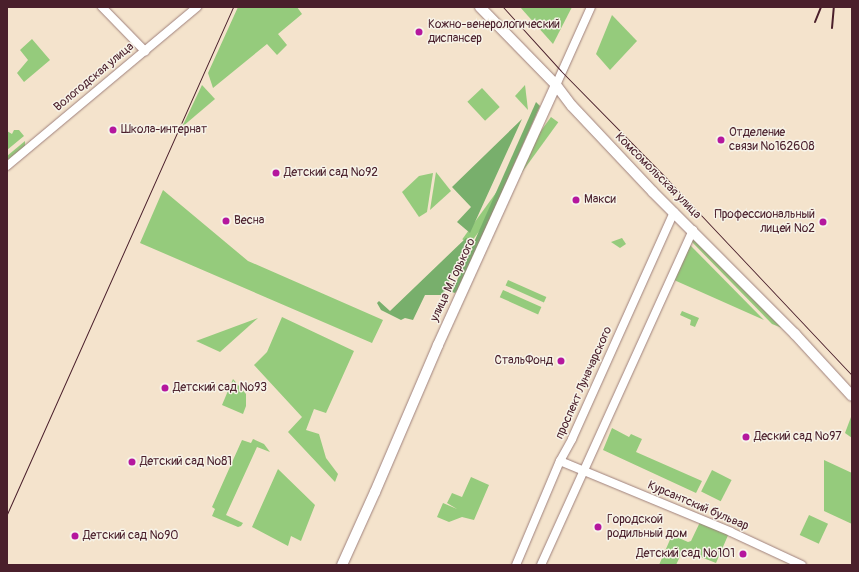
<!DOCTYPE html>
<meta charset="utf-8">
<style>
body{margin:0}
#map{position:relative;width:859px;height:572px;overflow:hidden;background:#f4e3cc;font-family:Pangolin,sans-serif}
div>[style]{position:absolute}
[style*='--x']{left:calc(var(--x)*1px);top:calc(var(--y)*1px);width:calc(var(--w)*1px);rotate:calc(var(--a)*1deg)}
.green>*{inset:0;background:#95cb7c;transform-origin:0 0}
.forest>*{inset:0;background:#78af6c}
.roads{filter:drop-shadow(0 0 1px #9f817c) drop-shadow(0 0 1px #9f817c)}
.minor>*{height:8px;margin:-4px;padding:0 4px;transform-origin:4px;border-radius:4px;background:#fff}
.tertiary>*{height:10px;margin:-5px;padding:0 5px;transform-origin:5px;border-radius:5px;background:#fff}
.tram>*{height:1px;margin:-0.5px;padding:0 0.5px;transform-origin:0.5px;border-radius:0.5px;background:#4a1f2b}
.rail>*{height:2px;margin:-1px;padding:0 1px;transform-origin:1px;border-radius:1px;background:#4a1f2b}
.dots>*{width:11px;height:11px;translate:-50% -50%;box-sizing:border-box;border:2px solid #f7f3e8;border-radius:50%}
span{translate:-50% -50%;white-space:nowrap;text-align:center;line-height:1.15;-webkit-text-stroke:3px #f7f3e8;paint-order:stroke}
.poi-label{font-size:12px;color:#4a1f2b}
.left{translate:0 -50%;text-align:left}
.right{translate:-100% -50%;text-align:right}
.street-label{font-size:12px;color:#4a1f2b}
.frame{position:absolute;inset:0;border:8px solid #4a1f2b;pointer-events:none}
</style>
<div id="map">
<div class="green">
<div style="clip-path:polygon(238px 7px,297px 7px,302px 14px,278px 34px,287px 45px,277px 55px,267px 44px,213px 88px,208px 73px)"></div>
<div style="clip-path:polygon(520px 7px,572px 7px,553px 44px)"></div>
<div style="clip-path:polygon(612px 15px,637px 41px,610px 70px,596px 54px)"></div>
<div style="clip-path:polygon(32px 39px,50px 60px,24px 82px,17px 73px,28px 60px,20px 50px)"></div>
<div style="clip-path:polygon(202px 85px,215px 99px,182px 127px)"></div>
<div style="clip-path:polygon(525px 85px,528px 110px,515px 96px)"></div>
<div style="left:482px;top:88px;width:26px;height:20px;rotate:47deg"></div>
<div style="left:551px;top:117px;width:9px;height:151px;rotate:36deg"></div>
<div style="clip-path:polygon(14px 130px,19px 130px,24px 136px,7px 150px,7px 131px,12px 134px)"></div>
<div style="clip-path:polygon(25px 141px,25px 146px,7px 161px,7px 156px)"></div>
<div style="clip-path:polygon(436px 172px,451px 191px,430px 210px)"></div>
<div style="clip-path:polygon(433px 173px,427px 212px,419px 217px,402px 192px,419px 176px)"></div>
<div style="clip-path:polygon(163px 190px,248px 261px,383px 320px,372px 343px,140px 243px)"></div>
<div style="clip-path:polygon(695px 234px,787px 330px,772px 324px,691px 241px)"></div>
<div style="clip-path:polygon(622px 238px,626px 244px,620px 248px,611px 242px)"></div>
<div style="clip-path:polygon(690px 245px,764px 320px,674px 280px)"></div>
<div style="left:508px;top:280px;width:42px;height:6px;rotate:24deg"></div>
<div style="left:503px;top:290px;width:42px;height:8px;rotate:24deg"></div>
<div style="clip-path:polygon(682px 311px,699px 318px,695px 327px,690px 325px,691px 320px,680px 315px)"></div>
<div style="clip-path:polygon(282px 317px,354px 351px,326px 413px,314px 409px,306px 430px,319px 434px,326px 458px,338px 474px,335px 482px,288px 432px,302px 417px,254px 365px,267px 352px)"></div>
<div style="clip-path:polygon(258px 318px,220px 352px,196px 341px)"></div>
<div style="clip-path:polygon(233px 379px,246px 394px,246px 406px,243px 414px,222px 405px)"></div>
<div style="clip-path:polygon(851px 417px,852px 418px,852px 438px,845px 433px)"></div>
<div style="clip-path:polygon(612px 428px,629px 437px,631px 434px,642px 439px,636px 452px,702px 481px,696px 493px,603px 450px)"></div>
<div style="clip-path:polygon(253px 439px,264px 444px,270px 452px,257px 447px,226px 515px,243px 523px,241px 526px,238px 527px,212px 516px,215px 509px,212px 507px,242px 440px,251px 443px)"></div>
<div style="clip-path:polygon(824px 460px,852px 473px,852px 524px,824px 511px)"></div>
<div style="clip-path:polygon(278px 469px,315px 505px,301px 541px,291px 536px,288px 546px,252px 527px)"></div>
<div style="left:712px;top:470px;width:22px;height:24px;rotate:27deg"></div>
<div style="clip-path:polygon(471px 477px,489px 485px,474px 520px,462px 517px,449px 522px,437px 517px,443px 503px,457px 509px,447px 503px,452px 493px,462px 497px)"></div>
<div style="left:809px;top:515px;width:21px;height:22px;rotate:25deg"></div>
<div style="clip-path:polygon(701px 520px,729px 533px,716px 563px,683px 550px,676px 565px,659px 565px,672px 535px,688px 542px,691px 541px)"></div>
</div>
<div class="forest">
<div style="clip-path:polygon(536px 102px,540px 106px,459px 289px,455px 293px,452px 292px)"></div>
<div style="clip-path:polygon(522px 119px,470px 233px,457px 222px,471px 207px,452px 187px)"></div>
<div style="clip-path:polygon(466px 238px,468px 239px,443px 295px,425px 295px,413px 320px,405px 318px,401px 320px,381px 310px,377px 303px,379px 301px,390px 311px)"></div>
</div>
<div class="roads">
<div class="minor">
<div style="--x:102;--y:7;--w:62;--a:45.7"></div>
<div style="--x:556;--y:85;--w:85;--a:-65.8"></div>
<div style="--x:7;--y:166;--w:248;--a:-39.9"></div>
<div style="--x:560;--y:461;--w:185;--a:22.5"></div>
<div style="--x:731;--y:532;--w:78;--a:24.9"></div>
<div style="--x:516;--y:565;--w:113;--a:-67.1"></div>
<div style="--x:560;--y:461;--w:25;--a:-61"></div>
<div style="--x:572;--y:439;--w:249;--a:-65.8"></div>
<div style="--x:541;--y:565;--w:368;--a:-65.6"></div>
</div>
<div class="tertiary">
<div style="--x:480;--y:7;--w:109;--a:45.7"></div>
<div style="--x:556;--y:85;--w:26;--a:53"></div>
<div style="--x:572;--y:106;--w:118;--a:46.7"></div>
<div style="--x:653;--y:192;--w:201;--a:45"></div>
<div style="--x:795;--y:334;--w:84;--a:47.4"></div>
<div style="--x:342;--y:565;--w:80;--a:-65.7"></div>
<div style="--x:375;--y:492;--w:160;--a:-66.8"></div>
<div style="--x:438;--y:345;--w:286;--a:-65.6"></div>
</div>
</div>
<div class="tram">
<div style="--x:503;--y:7;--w:86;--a:47.8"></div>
<div style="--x:561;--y:71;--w:151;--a:45.5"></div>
<div style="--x:667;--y:179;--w:270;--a:46.7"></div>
<div style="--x:7;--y:514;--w:555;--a:-65.97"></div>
</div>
<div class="rail">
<div style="--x:815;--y:22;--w:16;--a:-68"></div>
<div style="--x:832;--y:28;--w:21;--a:-85"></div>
</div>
<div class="dots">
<div style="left:419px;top:32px;background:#b5179e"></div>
<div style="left:113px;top:130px;background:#b5179e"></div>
<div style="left:721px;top:140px;background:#b5179e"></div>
<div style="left:276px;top:173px;background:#b5179e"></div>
<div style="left:576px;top:200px;background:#b5179e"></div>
<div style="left:226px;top:221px;background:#b5179e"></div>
<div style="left:823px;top:222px;background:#b5179e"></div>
<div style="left:561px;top:361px;background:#b5179e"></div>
<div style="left:165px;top:388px;background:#b5179e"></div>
<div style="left:746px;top:437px;background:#b5179e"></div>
<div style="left:132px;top:462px;background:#b5179e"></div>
<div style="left:598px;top:527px;background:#b5179e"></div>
<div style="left:75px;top:536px;background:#b5179e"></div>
<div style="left:743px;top:554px;background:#b5179e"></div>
</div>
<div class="poi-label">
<span class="left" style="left:428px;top:32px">Кожно-венерологический<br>диспансер</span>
<span class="left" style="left:121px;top:130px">Школа-интернат</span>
<span class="left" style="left:729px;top:140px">Отделение<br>связи №162608</span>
<span class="left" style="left:284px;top:173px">Детский сад №92</span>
<span class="left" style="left:584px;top:200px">Макси</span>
<span class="right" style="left:815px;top:222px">Профессиональный<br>лицей №2</span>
<span class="left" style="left:234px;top:221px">Весна</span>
<span class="right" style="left:553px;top:361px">СтальФонд</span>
<span class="left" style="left:173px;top:388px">Детский сад №93</span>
<span class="left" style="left:754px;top:437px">Деский сад №97</span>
<span class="left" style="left:140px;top:462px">Детский сад №81</span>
<span class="left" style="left:607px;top:527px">Городской<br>родильный дом</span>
<span class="left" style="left:83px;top:536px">Детский сад №90</span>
<span class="right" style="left:735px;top:554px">Детский сад №101</span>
</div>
<div class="street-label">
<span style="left:94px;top:77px;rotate:-40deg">Вологодская улица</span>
<span style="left:658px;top:176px;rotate:45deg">Комсомольская улица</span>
<span style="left:453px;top:280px;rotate:-65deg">улица М.Горького</span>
<span style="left:584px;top:383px;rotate:-66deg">проспект Луначарского</span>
<span style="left:698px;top:506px;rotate:23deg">Курсантский бульвар</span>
</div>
<div class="frame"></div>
</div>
